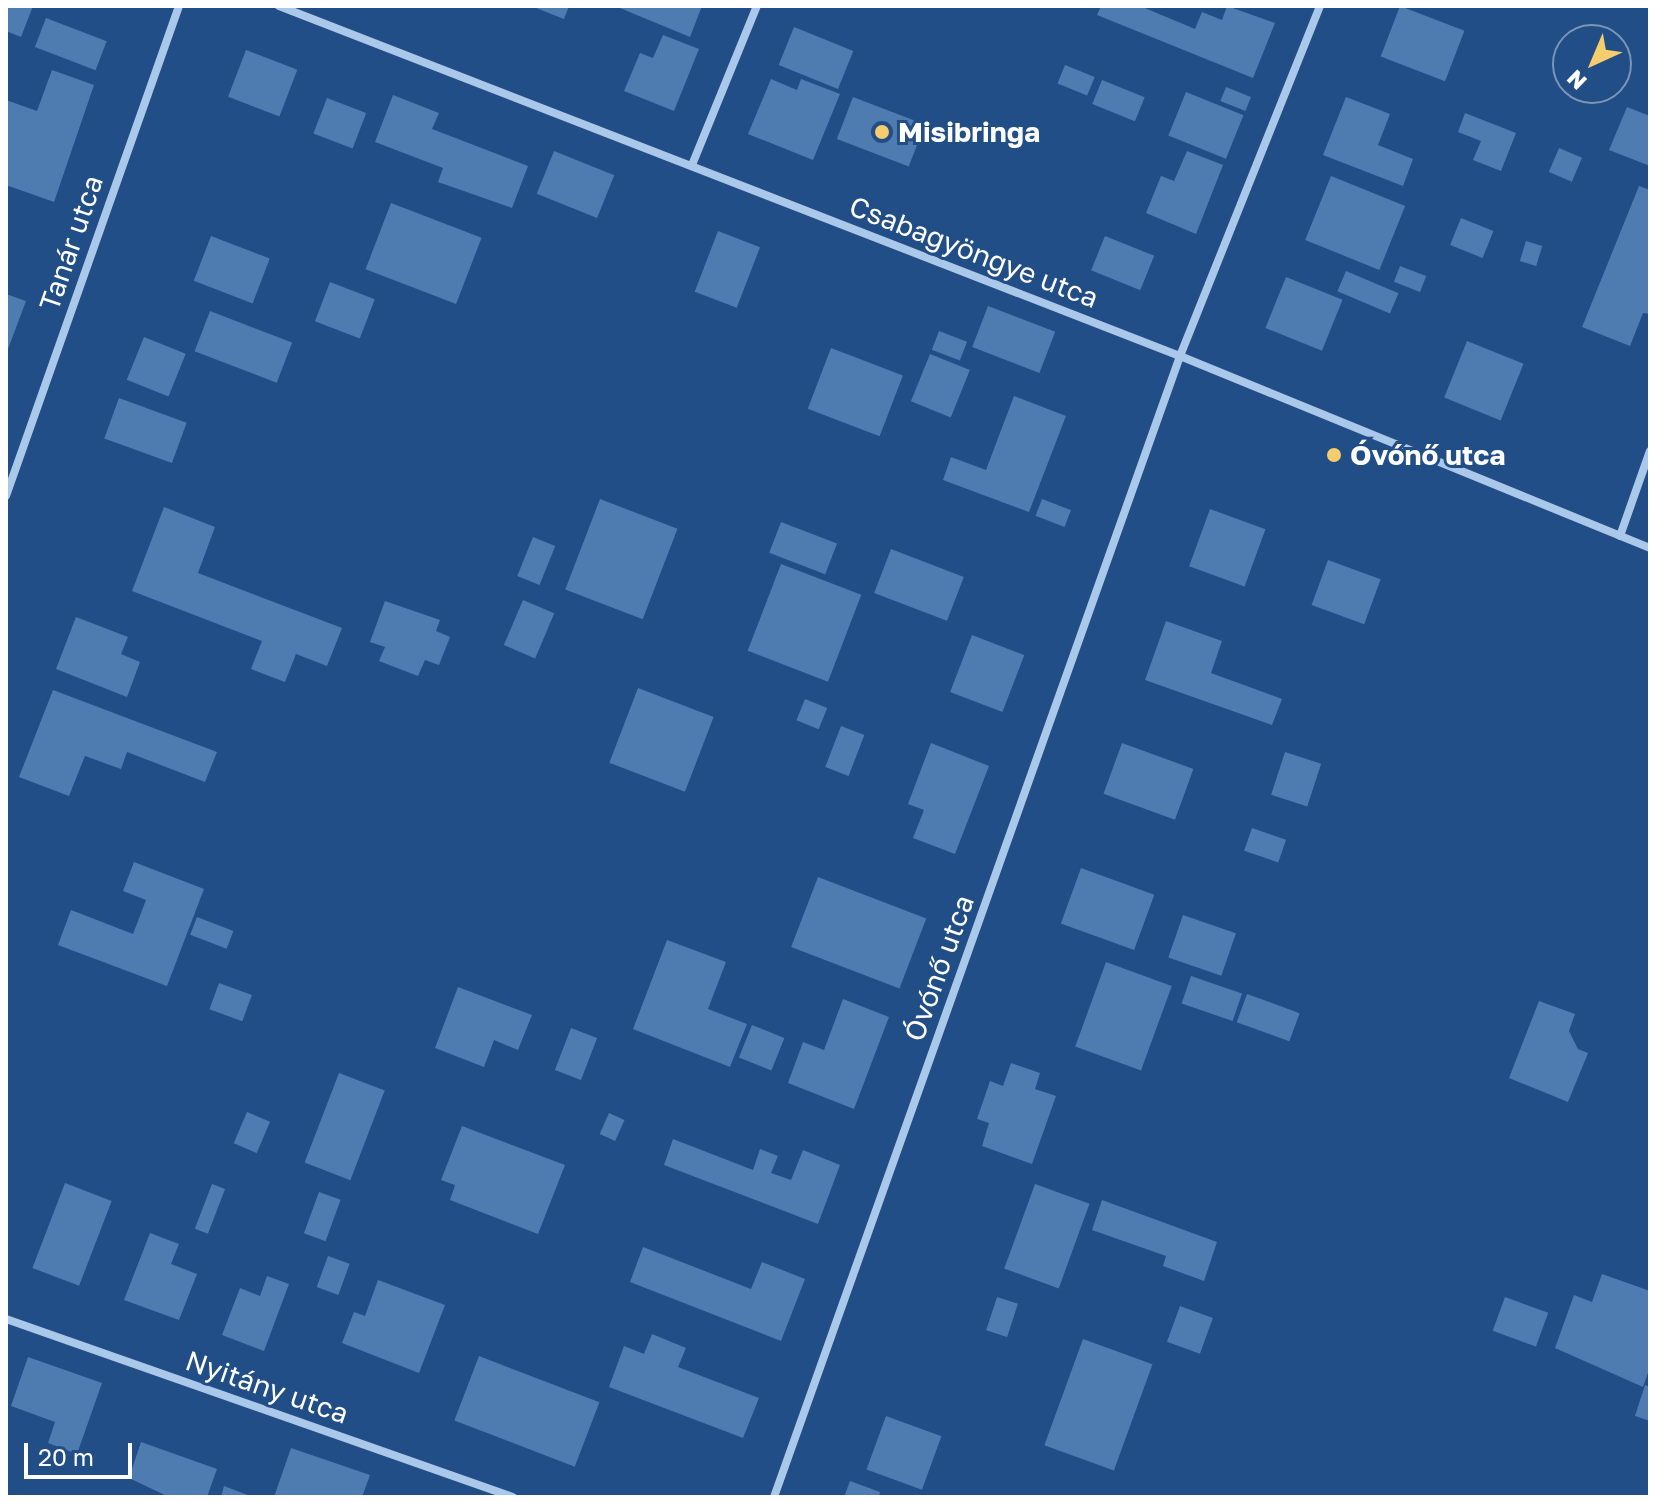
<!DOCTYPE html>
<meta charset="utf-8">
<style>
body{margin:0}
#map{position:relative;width:1656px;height:1503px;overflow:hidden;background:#214e86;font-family:"Golos Text",sans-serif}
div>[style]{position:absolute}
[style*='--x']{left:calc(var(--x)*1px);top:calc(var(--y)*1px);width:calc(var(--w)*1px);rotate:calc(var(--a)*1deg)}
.building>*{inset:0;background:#4e7bb0;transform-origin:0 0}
.street>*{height:8px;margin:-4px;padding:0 4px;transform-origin:4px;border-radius:4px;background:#aac8ea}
.dots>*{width:22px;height:22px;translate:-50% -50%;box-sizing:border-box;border:4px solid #214e86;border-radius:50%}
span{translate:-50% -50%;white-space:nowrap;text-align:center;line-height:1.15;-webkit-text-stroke:6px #214e86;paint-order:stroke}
.poi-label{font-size:28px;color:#fff;font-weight:700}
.left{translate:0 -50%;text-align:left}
.street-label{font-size:28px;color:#fff}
.frame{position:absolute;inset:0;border:8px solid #fff;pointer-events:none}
.north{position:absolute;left:1552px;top:24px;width:80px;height:80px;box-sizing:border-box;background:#214e86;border:2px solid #7a95b6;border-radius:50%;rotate:224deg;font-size:22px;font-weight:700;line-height:32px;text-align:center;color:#fff}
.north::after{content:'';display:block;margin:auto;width:28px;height:36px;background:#f6cd6c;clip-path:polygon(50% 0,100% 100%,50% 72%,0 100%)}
.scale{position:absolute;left:24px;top:1443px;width:108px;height:36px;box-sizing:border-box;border:4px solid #fff;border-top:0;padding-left:10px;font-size:24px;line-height:28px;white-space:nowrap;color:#fff;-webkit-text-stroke:6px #214e86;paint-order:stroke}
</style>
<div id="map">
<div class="building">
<div style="clip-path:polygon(6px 6px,33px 6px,21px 37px,6px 31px)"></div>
<div style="clip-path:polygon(531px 6px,569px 6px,564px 19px)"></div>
<div style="clip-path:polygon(615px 6px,702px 6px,690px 37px)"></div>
<div style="clip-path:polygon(1101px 6px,1140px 6px,1195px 29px,1202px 12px,1222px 20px,1227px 6px,1275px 23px,1253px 78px,1097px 15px)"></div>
<div style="left:1400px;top:6px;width:69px;height:54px;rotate:21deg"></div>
<div style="left:46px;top:18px;width:65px;height:31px;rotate:21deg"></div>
<div style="left:794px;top:27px;width:64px;height:41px;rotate:22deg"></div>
<div style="clip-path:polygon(663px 35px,699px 49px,674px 111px,624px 91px,640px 53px,653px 58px)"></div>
<div style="left:246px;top:50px;width:55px;height:50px;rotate:21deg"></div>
<div style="left:1065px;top:65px;width:32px;height:20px;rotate:22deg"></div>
<div style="clip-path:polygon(52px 70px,94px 85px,54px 202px,6px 185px,6px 100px,37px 111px)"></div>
<div style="clip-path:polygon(771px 79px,797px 90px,801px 79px,840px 94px,813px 160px,748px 134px)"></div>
<div style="left:1102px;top:80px;width:46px;height:26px;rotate:22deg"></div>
<div style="left:1226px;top:87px;width:27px;height:15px;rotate:22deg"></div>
<div style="left:1186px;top:92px;width:62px;height:47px;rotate:22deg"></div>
<div style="clip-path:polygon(393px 95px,439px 113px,432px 129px,528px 166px,512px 208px,438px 182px,443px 168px,375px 142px)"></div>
<div style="left:853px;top:97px;width:77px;height:45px;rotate:21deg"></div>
<div style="clip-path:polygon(1346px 97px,1390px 114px,1378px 145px,1413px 159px,1403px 186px,1323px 155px)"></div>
<div style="left:327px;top:98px;width:42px;height:38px;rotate:21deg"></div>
<div style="clip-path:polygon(1627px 107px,1650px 116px,1650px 166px,1609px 150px)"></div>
<div style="clip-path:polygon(1465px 113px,1516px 133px,1501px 171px,1473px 160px,1481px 141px,1458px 132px)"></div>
<div style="left:1559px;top:148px;width:25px;height:26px;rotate:23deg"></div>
<div style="left:554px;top:151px;width:65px;height:46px;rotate:22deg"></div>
<div style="clip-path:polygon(1187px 151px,1223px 165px,1196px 234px,1146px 213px,1161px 176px,1174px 181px)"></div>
<div style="left:1331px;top:176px;width:80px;height:69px;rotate:22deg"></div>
<div style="clip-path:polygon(1639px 186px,1650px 190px,1650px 314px,1643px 313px,1630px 346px,1582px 327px)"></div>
<div style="left:391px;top:203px;width:97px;height:71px;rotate:21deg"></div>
<div style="left:1461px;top:218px;width:35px;height:29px;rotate:22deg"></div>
<div style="left:718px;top:231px;width:45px;height:65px;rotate:21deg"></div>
<div style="left:211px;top:236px;width:63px;height:48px;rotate:21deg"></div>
<div style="left:1105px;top:236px;width:53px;height:37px;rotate:22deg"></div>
<div style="left:1526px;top:241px;width:17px;height:21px;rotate:17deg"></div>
<div style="left:1400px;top:266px;width:28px;height:17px;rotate:21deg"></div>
<div style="left:1346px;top:271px;width:57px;height:22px;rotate:23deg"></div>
<div style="left:1286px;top:277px;width:61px;height:55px;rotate:22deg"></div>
<div style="left:330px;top:282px;width:48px;height:42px;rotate:21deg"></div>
<div style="clip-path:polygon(6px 294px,26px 301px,8px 349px,6px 349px)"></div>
<div style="left:988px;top:306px;width:72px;height:44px;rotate:21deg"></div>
<div style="left:210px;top:311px;width:88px;height:43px;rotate:21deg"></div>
<div style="left:939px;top:331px;width:30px;height:20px;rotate:21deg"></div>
<div style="left:144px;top:337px;width:45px;height:46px;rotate:22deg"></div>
<div style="left:1467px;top:341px;width:61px;height:61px;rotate:22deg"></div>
<div style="left:831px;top:348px;width:77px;height:65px;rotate:21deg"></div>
<div style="left:930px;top:354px;width:43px;height:51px;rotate:22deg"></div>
<div style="clip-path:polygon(1014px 396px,1066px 416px,1029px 512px,943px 480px,951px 457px,986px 470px)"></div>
<div style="left:119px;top:398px;width:72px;height:43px;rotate:20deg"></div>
<div style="left:600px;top:499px;width:83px;height:97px;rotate:21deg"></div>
<div style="left:1042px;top:499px;width:31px;height:18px;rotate:21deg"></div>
<div style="clip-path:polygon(164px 507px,215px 527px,198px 573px,342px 628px,327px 666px,296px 654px,285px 682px,251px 669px,262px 641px,132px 591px)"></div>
<div style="left:1210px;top:509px;width:59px;height:61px;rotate:20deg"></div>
<div style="left:781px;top:522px;width:60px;height:33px;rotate:21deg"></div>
<div style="left:533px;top:537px;width:24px;height:42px;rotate:22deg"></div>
<div style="left:891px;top:549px;width:78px;height:47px;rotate:21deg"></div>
<div style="left:1328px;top:560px;width:56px;height:48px;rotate:20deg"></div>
<div style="left:781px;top:564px;width:86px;height:93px;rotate:21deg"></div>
<div style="left:523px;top:600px;width:34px;height:49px;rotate:23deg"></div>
<div style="clip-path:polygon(385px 601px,440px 620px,436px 631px,450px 637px,439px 665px,425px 660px,418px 676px,379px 661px,385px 647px,370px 642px)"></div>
<div style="clip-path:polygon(76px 617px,128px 637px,121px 654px,140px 662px,127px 697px,56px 669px)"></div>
<div style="clip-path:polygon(1166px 621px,1222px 641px,1211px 673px,1282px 699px,1272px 725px,1145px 680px)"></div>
<div style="left:972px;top:635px;width:56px;height:61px;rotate:21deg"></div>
<div style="left:638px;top:688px;width:81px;height:80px;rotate:21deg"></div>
<div style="clip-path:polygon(53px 690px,217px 752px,205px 782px,127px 752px,121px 769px,85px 756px,69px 796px,19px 777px)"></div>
<div style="left:805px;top:699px;width:24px;height:23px;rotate:22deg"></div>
<div style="left:841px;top:726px;width:25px;height:44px;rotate:21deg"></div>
<div style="clip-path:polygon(931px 743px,989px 766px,955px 854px,913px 838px,924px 810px,908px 804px)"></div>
<div style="left:1122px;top:743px;width:76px;height:54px;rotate:20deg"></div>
<div style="left:1285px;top:752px;width:38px;height:45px;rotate:18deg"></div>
<div style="left:1252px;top:828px;width:36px;height:24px;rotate:19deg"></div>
<div style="clip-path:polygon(134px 862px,204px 889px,167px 986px,58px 945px,71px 910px,133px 934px,146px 900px,123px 891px)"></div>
<div style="left:1081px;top:868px;width:78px;height:59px;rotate:20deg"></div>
<div style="left:818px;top:877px;width:116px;height:75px;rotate:21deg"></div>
<div style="left:1183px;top:915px;width:56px;height:45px;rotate:19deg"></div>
<div style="left:197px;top:917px;width:39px;height:19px;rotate:21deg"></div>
<div style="clip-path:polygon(667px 940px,726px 962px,708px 1009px,747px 1024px,730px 1067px,633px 1029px)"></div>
<div style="left:1106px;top:962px;width:70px;height:90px;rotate:20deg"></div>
<div style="left:1191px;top:976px;width:54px;height:29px;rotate:19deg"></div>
<div style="left:219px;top:983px;width:35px;height:28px;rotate:20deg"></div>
<div style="clip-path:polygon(458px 987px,532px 1015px,518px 1050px,494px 1040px,484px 1067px,435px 1048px)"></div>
<div style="left:1247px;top:994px;width:56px;height:30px;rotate:20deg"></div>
<div style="clip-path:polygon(843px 999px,889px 1017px,854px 1109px,788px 1083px,803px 1042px,824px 1050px)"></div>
<div style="clip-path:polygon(1539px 1001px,1575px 1014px,1569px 1031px,1578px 1049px,1588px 1053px,1568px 1102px,1509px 1078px)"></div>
<div style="left:752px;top:1025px;width:35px;height:35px;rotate:22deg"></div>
<div style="left:571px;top:1028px;width:28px;height:45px;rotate:21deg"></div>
<div style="clip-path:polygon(1011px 1063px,1040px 1073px,1035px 1089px,1056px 1096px,1032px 1164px,982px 1146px,989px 1123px,977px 1119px,990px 1081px,1003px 1086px)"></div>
<div style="left:339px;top:1073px;width:49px;height:96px;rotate:21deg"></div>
<div style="left:247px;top:1112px;width:25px;height:34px;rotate:23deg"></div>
<div style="left:609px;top:1113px;width:17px;height:23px;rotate:24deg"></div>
<div style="clip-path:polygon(462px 1126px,565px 1165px,538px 1234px,450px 1200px,455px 1185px,441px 1180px)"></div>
<div style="clip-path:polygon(673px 1139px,753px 1170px,760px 1149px,778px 1156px,771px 1173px,791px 1180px,803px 1150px,840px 1165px,818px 1224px,664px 1165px)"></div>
<div style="left:65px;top:1183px;width:50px;height:91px;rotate:21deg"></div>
<div style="left:212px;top:1184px;width:14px;height:48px;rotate:21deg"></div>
<div style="left:1035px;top:1184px;width:58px;height:90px;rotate:20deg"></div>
<div style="left:319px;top:1192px;width:23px;height:44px;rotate:20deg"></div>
<div style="clip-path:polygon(1102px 1200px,1217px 1242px,1204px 1281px,1163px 1266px,1166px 1256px,1092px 1230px)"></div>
<div style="clip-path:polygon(150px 1233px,179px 1244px,171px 1264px,197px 1274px,179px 1320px,124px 1300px)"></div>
<div style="clip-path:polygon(643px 1247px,751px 1289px,762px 1262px,805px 1279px,781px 1341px,630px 1282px)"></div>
<div style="left:328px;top:1256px;width:23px;height:33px;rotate:20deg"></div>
<div style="clip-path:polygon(1602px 1274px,1650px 1291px,1650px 1367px,1643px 1387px,1555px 1348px,1574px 1295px,1592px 1302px)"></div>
<div style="clip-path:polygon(267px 1276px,289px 1284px,264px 1351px,222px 1335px,240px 1288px,260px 1296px)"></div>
<div style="clip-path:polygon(378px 1280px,445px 1305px,419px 1373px,342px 1343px,354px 1312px,365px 1316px)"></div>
<div style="left:997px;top:1297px;width:22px;height:35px;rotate:18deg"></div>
<div style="left:1505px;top:1297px;width:46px;height:36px;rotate:20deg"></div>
<div style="left:1180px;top:1306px;width:35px;height:38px;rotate:20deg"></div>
<div style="clip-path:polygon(652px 1334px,686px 1348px,678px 1367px,759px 1398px,743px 1438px,609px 1387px,624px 1346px,644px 1354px)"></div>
<div style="left:1083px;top:1339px;width:74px;height:113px;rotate:20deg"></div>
<div style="left:479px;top:1356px;width:129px;height:69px;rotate:21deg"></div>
<div style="clip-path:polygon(28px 1357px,102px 1383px,77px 1454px,48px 1443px,55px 1422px,11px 1406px)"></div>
<div style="clip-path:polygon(1645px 1385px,1650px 1387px,1650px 1421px,1635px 1416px)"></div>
<div style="left:886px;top:1416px;width:59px;height:57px;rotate:20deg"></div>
<div style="clip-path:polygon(141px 1442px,217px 1469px,207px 1497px,169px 1497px,129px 1478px)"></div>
<div style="clip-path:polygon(291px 1448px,370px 1475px,362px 1497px,274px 1497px)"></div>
<div style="clip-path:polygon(850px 1481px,880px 1492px,879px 1497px,844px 1497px)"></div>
<div style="clip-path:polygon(224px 1486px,253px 1497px,221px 1497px)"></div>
</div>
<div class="street">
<div style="--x:279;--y:6;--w:967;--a:21.23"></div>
<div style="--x:1180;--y:356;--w:508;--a:22.22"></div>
<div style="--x:692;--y:165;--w:172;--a:-67.8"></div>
<div style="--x:6;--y:496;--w:520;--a:-70.55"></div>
<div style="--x:1620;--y:536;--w:90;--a:-70.6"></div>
<div style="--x:6;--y:1319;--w:537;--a:19.35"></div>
<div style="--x:774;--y:1497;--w:1211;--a:-70.41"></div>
<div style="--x:1180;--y:356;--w:377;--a:-68.2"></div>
</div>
<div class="dots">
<div style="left:882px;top:132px;background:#f6cd6c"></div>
<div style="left:1334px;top:455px;background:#f6cd6c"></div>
</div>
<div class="poi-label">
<span class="left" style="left:898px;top:132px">Misibringa</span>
<span class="left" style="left:1350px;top:455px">Óvónő utca</span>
</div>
<div class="street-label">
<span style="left:71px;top:243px;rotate:-71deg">Tanár utca</span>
<span style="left:974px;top:252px;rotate:21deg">Csabagyöngye utca</span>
<span style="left:939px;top:968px;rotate:-70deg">Óvónő utca</span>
<span style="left:267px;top:1387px;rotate:19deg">Nyitány utca</span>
</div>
<div class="frame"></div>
<div class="north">N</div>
<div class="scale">20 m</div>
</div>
